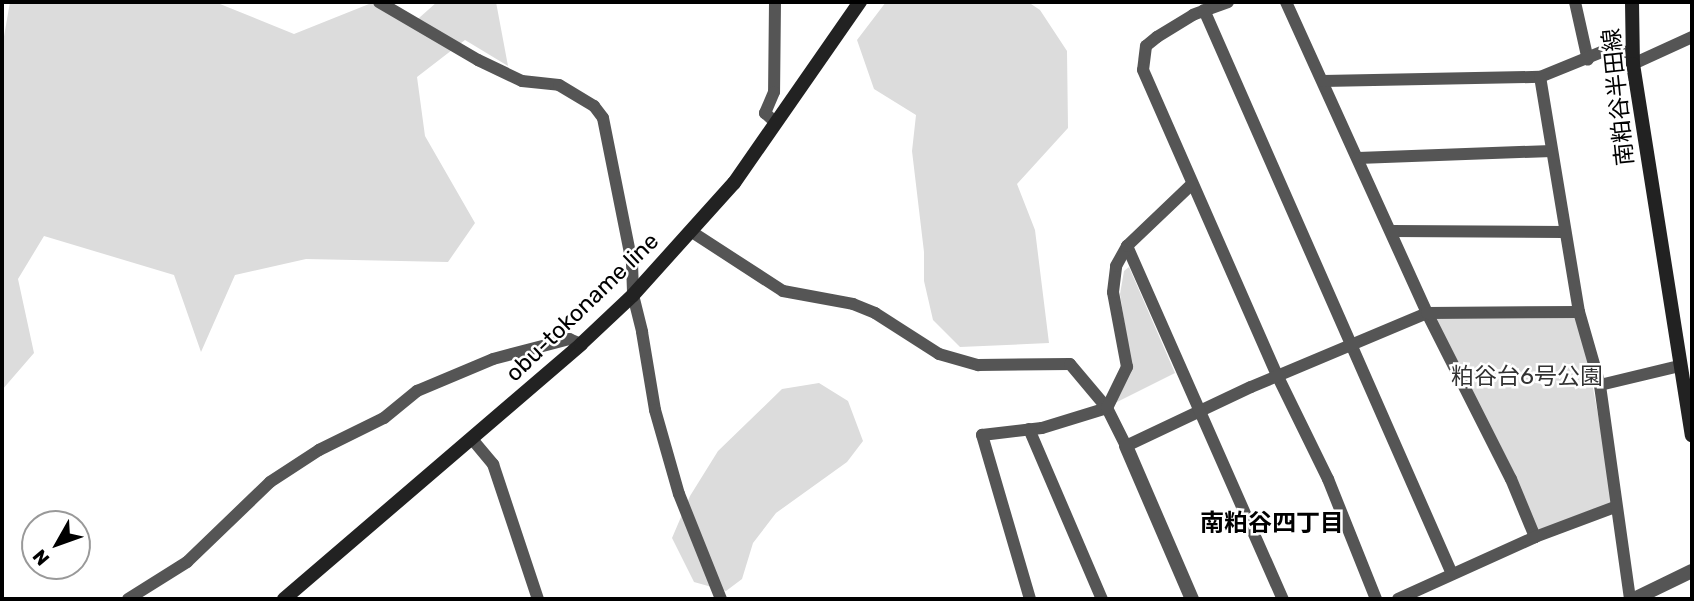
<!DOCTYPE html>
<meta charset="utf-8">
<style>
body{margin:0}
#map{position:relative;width:1694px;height:601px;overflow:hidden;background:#fff;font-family:Rubik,"Noto Sans JP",sans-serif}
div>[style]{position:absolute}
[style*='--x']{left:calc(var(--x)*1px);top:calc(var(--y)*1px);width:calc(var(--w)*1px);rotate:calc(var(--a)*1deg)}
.green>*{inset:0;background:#dcdcdc}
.minor>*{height:12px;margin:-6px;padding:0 6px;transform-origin:6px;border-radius:6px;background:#555}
.tertiary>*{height:14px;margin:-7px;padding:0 7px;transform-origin:7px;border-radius:7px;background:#555}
.secondary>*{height:14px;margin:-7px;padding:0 7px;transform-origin:7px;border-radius:7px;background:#222}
span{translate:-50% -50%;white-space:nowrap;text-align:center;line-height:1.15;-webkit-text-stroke:5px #fff;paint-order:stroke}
.street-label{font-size:23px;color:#000}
.park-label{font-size:23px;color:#333}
.neighbourhood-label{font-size:24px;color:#000;font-weight:700}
.frame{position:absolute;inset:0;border:4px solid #000;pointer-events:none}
.north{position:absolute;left:21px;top:510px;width:70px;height:70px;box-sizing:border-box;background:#fff;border:2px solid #999;border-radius:50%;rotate:230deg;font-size:19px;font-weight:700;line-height:28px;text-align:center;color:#000}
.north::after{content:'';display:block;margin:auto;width:24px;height:32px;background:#000;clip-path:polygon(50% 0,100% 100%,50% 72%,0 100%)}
</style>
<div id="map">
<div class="green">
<div style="clip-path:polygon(10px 2px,223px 2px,220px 4px,294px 34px,374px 2px,410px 26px,437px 2px,496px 2px,508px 66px,465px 40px,417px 77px,425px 136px,475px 223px,448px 262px,306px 259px,235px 275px,201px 352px,174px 275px,44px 236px,18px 279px,34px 353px,2px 390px,2px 48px)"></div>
<div style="clip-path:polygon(886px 2px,1028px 2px,1040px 10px,1067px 51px,1068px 128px,1017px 184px,1035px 230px,1049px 343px,960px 347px,933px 320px,924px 281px,924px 252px,912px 151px,916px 115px,874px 89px,857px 40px)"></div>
<div style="clip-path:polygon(1129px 267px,1175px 373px,1115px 403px,1131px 365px,1120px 294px,1124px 271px)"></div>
<div style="clip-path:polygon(1579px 312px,1615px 507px,1535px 537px,1427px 313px)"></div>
<div style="clip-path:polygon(819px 383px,848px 401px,863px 441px,847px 462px,776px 513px,753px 543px,742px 579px,726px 591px,694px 582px,672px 538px,690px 496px,718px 451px,782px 389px)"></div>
</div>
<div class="minor">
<div style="--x:379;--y:2;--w:115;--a:30.4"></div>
<div style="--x:478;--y:60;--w:49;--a:25.5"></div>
<div style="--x:522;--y:81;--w:37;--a:6"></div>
<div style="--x:559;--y:85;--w:41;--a:31"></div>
<div style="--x:594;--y:106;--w:15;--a:53"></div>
<div style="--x:603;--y:118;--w:148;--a:78.7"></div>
<div style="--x:632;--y:263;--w:32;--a:88"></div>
<div style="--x:633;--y:295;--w:38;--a:76"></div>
<div style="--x:642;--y:332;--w:79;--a:80.5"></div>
<div style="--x:655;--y:410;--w:87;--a:74.1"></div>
<div style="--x:679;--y:494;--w:113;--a:68.2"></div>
<div style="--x:775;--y:2;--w:90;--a:90.6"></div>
<div style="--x:774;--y:92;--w:23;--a:113"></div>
<div style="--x:765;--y:113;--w:13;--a:42"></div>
<div style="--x:1228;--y:2;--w:37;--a:160"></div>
<div style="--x:1193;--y:15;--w:42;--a:148.6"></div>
<div style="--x:1157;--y:37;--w:14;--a:141"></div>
<div style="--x:1146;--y:46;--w:24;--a:97"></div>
<div style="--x:1143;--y:70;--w:335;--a:66.3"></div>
<div style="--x:1278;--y:377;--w:114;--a:63.9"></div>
<div style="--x:1328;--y:479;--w:129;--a:68.2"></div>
<div style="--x:1286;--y:2;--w:341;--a:65.6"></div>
<div style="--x:1427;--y:313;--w:186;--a:63.2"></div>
<div style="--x:1511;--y:479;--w:63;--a:67.5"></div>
<div style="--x:1575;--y:2;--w:59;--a:77.4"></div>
<div style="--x:1204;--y:10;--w:616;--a:66.26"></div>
<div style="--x:1633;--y:64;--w:65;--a:-24.6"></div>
<div style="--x:1323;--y:81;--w:217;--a:-1.1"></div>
<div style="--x:1358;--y:158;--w:194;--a:-2.1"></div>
<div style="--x:1392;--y:231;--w:172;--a:0.3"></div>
<div style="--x:692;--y:232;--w:108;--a:33"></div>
<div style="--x:783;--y:291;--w:71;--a:10.5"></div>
<div style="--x:853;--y:304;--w:24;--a:22"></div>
<div style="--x:875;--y:313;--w:76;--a:32.6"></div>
<div style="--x:939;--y:354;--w:41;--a:15.8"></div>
<div style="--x:978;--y:365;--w:92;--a:-0.6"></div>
<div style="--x:1070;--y:364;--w:57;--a:49.9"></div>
<div style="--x:1107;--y:408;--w:42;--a:63.4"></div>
<div style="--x:1126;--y:446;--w:138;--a:-25.3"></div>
<div style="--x:1251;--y:387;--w:191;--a:-22.8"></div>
<div style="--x:1427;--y:313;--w:152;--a:-0.4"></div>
<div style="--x:1127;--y:246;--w:386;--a:66.2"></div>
<div style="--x:1600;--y:385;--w:81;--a:-13.5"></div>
<div style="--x:1029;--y:429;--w:185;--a:66.8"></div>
<div style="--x:472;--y:439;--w:33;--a:50"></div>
<div style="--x:493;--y:464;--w:142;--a:71.6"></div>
<div style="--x:128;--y:599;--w:70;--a:-32.1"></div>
<div style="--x:187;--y:562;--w:115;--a:-43.9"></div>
<div style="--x:270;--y:482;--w:59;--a:-33.1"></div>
<div style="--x:319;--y:450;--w:72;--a:-26.2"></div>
<div style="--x:384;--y:418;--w:43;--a:-39.3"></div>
<div style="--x:417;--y:391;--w:82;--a:-22.8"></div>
<div style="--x:493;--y:359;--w:79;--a:-14.7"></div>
<div style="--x:569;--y:339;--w:13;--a:23"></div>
<div style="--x:1030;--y:599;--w:171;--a:-106.3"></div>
<div style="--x:982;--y:435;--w:60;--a:-6.7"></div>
<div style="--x:1042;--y:428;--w:68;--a:-17.1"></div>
<div style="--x:1107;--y:408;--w:46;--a:-64"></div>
<div style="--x:1127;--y:367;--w:76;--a:-100.6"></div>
<div style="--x:1113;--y:292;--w:26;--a:-83"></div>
<div style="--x:1116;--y:266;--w:23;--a:-61"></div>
<div style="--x:1127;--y:246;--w:90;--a:-43.6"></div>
<div style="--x:1398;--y:599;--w:150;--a:-24.3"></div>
<div style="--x:1535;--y:537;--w:85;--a:-20.6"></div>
<div style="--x:1630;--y:599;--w:216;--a:-98"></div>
<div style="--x:1600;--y:385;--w:76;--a:-106"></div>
<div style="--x:1579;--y:312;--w:238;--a:-99.4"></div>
<div style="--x:1540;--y:77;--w:74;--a:-22.1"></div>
<div style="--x:1609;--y:49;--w:23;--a:10"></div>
</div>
<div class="tertiary">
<div style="--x:1126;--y:446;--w:167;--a:66.7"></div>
<div style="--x:1634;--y:599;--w:64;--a:-25.8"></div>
</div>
<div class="secondary">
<div style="--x:1632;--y:2;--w:62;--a:89.1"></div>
<div style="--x:1633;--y:64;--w:376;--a:81"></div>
<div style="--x:284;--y:599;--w:391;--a:-40.6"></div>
<div style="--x:581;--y:344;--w:71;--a:-43.3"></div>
<div style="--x:633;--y:295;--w:151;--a:-48"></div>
<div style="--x:734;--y:183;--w:221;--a:-55.2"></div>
</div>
<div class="street-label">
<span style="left:1618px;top:97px;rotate:-96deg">南粕谷半田線</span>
<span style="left:582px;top:307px;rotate:-44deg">obu-tokoname line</span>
</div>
<div class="park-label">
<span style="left:1527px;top:376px">粕谷台6号公園</span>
</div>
<div class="neighbourhood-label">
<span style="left:1272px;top:524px">南粕谷四丁目</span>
</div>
<div class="frame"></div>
<div class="north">N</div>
</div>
